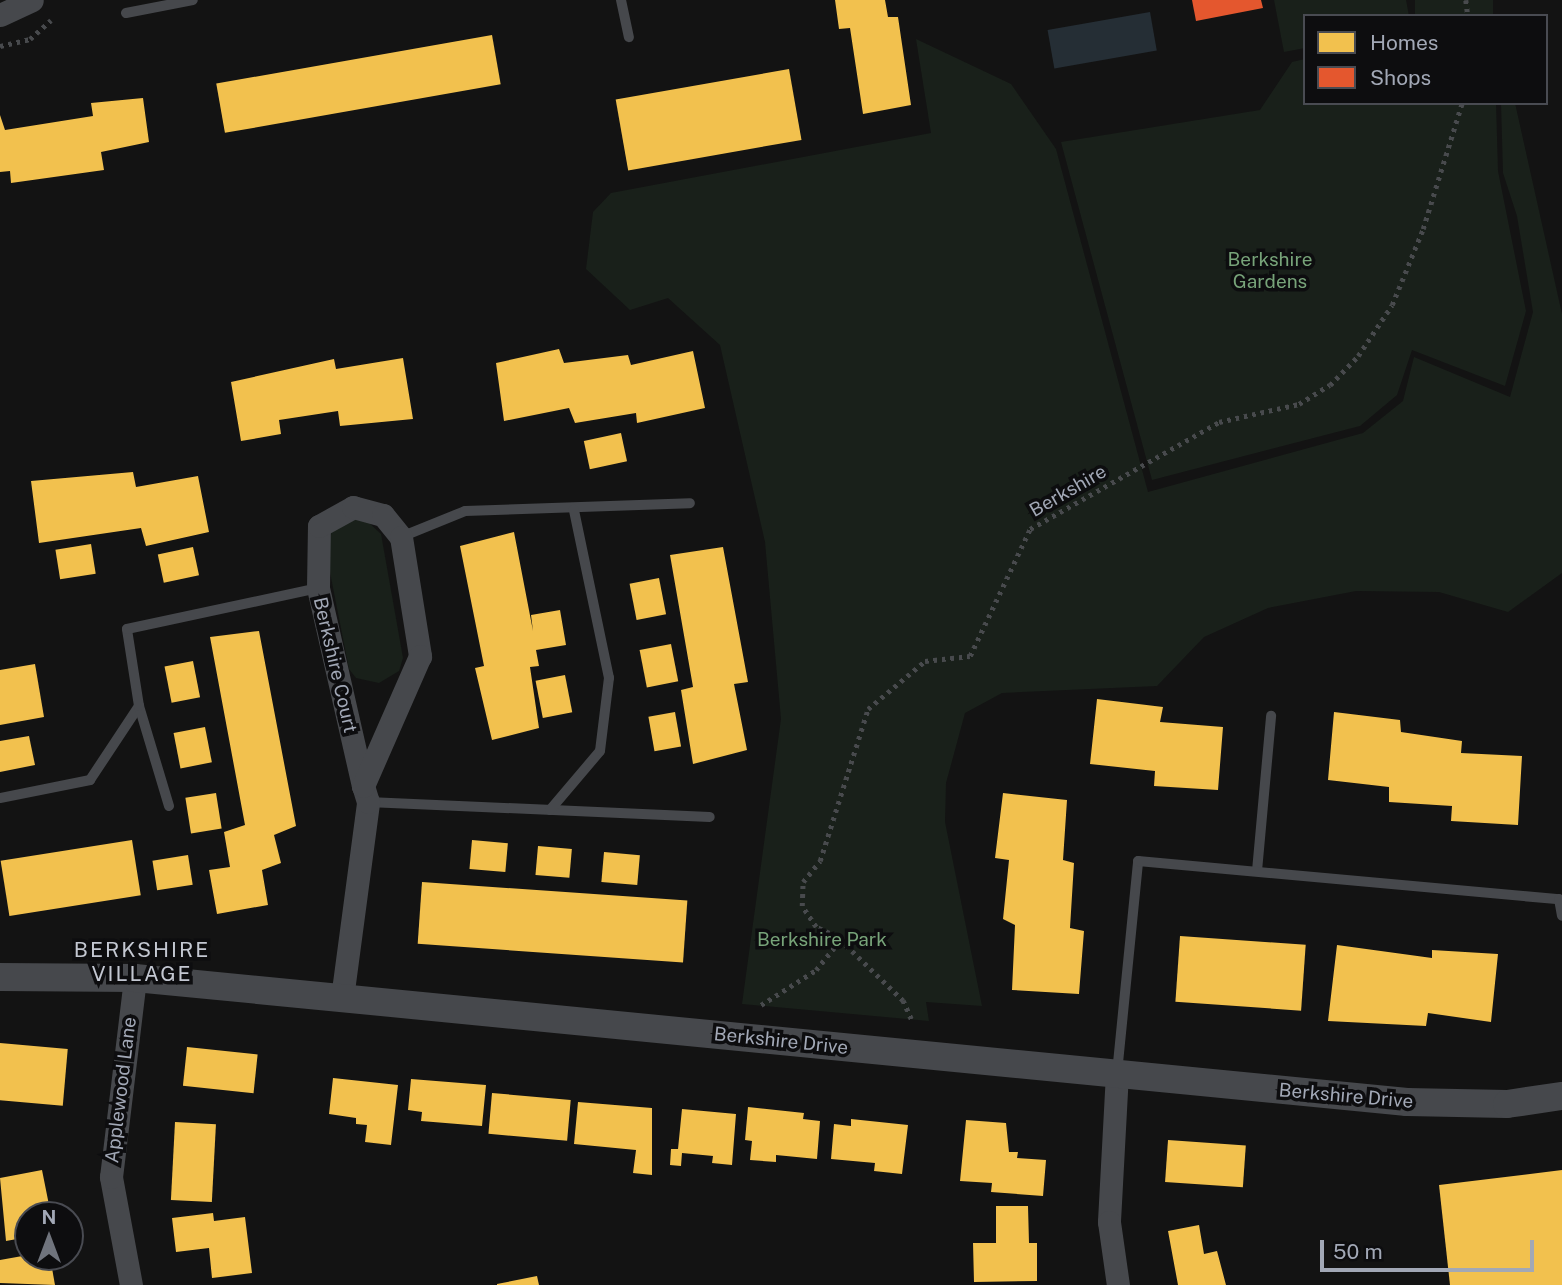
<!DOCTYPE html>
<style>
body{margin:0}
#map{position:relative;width:1562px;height:1285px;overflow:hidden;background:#131313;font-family:"Public Sans",sans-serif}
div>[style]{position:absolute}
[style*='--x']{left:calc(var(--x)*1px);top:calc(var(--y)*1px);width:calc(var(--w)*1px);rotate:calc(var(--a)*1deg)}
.green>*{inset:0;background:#19201a;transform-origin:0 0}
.water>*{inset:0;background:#252e35;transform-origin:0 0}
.homes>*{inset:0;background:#f2c14e;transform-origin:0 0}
.shops>*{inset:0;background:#e4572e}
.path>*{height:4.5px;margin-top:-2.25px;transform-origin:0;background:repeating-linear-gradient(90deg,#484a4d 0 3.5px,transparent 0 8.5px)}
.service>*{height:10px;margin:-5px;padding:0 5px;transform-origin:5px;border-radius:5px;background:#46484c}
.minor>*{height:23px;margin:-11.5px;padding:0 11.5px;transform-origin:11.5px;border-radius:11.5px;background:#46484c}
.tertiary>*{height:28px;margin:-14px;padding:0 14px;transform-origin:14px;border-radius:14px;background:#46484c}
span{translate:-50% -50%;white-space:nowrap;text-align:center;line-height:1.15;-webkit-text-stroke:7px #0d0d0f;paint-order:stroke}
.park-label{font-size:19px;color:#77a379}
.street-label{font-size:19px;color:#a2a8b6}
.neighbourhood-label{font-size:21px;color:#c3c7d1;letter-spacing:2px}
.legend{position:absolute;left:1303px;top:14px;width:245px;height:91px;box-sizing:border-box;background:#0d0d0f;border:2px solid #494b52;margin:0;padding:9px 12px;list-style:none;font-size:21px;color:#a2a8b6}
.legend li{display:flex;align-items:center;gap:14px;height:35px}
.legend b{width:35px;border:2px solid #494b52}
.north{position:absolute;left:14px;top:1201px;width:70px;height:70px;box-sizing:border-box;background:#0d0d0f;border:2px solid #494b52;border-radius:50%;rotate:0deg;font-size:19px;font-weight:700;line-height:28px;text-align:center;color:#a2a8b6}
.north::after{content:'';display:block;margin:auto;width:24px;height:32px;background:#70747d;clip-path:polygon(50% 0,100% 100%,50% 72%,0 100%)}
.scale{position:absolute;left:1320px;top:1240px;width:214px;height:32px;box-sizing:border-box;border:4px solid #a2a8b6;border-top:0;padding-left:9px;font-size:21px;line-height:24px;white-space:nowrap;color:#a2a8b6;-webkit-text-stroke:5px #0d0d0f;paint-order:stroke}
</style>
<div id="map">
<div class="green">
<div style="clip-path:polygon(1274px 0,1406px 0,1409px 16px,1305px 16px,1305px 48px,1284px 52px)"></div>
<div style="left:1415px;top:0;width:78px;height:16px"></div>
<div style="clip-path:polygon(916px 39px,1011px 84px,1056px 149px,1148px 492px,1363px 433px,1403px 401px,1414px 357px,1510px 397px,1533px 312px,1517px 216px,1503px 173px,1501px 103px,1515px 103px,1562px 314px,1562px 573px,1508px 612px,1439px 592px,1356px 591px,1268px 608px,1204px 637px,1157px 686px,1002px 693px,965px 713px,946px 783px,945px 822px,982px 1006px,926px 1002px,929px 1021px,742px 1004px,781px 719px,765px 542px,720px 345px,668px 298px,630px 310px,586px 269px,593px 212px,611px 193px,931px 133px)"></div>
<div style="clip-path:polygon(1305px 59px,1305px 103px,1496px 103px,1498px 171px,1526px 311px,1505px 386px,1412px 350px,1397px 395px,1360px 426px,1152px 480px,1061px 142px,1260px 110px,1292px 62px)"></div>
<div style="clip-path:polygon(354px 518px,366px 520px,381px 534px,403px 658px,399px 671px,379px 683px,356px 678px,349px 669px,327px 557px,332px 529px)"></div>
</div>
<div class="water">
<div style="left:1150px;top:12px;width:39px;height:104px;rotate:80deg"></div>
</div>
<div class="homes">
<div style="clip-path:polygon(835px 0,885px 0,888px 17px,898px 17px,911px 105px,863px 114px,850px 28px,839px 29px)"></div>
<div style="left:492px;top:35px;width:50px;height:280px;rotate:80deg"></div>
<div style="left:789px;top:69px;width:72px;height:176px;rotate:80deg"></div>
<div style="clip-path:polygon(143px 98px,149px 142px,101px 152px,104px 170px,11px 183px,10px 171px,0 172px,0 115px,5px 130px,93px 116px,91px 103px)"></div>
<div style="clip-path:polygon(559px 349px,564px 363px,628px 355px,631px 365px,693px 351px,705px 408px,637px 423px,636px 413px,575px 423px,569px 408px,504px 421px,496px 363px)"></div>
<div style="clip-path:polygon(403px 358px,413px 419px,340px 426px,338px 411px,279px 420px,281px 434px,241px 441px,231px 382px,334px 359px,336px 369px)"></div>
<div style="left:621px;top:433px;width:29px;height:38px;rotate:78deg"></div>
<div style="clip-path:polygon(133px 472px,136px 487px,198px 476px,209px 532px,146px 546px,141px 528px,39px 543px,31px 481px)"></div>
<div style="clip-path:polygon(514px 532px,533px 631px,531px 615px,560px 610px,566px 645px,536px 650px,539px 666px,530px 667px,539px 728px,492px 740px,475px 668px,484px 666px,460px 546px)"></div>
<div style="left:91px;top:544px;width:30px;height:36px;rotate:81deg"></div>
<div style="left:193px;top:547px;width:29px;height:36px;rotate:78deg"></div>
<div style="clip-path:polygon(723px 547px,748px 682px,734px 684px,747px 750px,693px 764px,681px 690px,693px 687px,670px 555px)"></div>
<div style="left:659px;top:578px;width:37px;height:30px;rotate:79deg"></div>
<div style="clip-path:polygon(259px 631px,296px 826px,274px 835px,281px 863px,262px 870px,268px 905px,217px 914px,209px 870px,230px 867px,224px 832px,245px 825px,210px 637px)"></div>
<div style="left:671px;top:644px;width:38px;height:32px;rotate:79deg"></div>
<div style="left:193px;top:661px;width:37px;height:29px;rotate:79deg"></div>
<div style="clip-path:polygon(35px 664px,44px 717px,0 725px,0 670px)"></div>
<div style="left:565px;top:675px;width:38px;height:30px;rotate:79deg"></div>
<div style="clip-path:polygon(1097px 699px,1163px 707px,1160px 722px,1223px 727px,1218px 790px,1154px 786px,1155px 771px,1090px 764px)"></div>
<div style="left:675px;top:712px;width:35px;height:27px;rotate:80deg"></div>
<div style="clip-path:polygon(1334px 712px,1400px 720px,1401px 732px,1462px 741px,1461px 753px,1522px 756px,1518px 825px,1451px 821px,1452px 806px,1389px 802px,1389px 787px,1328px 780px)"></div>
<div style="left:205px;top:727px;width:36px;height:32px;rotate:79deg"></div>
<div style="clip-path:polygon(29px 736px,35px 765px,0 772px,0 741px)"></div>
<div style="left:216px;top:793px;width:36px;height:31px;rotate:81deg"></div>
<div style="clip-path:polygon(1003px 793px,1067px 800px,1063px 860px,1074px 863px,1070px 928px,1084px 931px,1079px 994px,1012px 990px,1015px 925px,1003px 919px,1009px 860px,995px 858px)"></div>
<div style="left:132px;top:840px;width:56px;height:133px;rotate:81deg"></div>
<div style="left:472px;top:840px;width:36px;height:29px;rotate:5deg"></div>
<div style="left:538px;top:846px;width:34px;height:29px;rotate:5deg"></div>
<div style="left:604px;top:852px;width:36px;height:30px;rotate:5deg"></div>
<div style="left:188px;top:855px;width:30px;height:36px;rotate:81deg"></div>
<div style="left:422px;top:882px;width:266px;height:62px;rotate:4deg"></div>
<div style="left:1180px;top:936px;width:126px;height:66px;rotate:4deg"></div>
<div style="clip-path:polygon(1337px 945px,1432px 958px,1432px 950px,1498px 954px,1491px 1022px,1428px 1013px,1426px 1026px,1328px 1021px)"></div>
<div style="left:0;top:1043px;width:68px;height:57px;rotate:5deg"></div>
<div style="left:187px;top:1047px;width:71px;height:39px;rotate:6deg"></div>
<div style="clip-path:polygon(333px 1078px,398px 1085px,391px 1145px,365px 1142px,367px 1125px,356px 1124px,356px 1118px,329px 1114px)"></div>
<div style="clip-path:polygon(411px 1079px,486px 1085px,482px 1126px,421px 1121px,422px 1112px,408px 1110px)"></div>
<div style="left:492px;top:1093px;width:79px;height:41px;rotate:5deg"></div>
<div style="clip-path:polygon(578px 1102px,652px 1108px,652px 1175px,633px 1173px,636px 1150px,574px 1144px)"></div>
<div style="clip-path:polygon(748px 1107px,804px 1113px,803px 1119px,820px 1121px,817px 1159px,776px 1155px,776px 1162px,750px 1160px,752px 1141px,745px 1140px)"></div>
<div style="clip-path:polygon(682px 1109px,736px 1114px,732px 1165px,712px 1163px,713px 1156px,682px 1153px,681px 1166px,670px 1165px,671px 1149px,678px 1149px)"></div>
<div style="clip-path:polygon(851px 1119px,908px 1125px,902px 1174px,874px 1171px,875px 1163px,831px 1159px,834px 1124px,851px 1126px)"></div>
<div style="clip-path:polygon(966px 1120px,1006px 1123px,1009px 1152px,1018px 1152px,1017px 1158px,1046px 1160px,1043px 1196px,991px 1192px,992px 1183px,960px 1181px)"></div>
<div style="left:175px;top:1122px;width:41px;height:78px;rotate:3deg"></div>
<div style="left:1168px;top:1140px;width:78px;height:42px;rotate:4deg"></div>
<div style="clip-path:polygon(42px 1170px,51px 1215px,28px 1215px,28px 1237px,6px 1241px,0 1178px)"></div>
<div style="clip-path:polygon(1562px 1170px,1562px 1285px,1450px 1285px,1439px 1185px)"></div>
<div style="clip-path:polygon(996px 1206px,1028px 1206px,1029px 1243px,1037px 1243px,1037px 1281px,974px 1282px,973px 1243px,996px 1243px)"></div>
<div style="clip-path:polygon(213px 1213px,214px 1221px,245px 1217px,252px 1273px,212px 1278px,209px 1248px,176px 1252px,172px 1218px)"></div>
<div style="clip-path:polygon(1199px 1225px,1204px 1254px,1217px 1251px,1226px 1285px,1178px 1285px,1168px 1231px)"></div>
<div style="clip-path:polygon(28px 1255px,50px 1257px,55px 1285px,0 1283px,0 1260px)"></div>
<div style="clip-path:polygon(537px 1276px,539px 1285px,497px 1285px,497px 1284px)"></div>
</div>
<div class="shops">
<div style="clip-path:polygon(1192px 0,1261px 0,1263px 8px,1196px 21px)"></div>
</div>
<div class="path">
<div style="--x:1466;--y:0;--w:16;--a:83"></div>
<div style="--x:0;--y:46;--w:31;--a:-13"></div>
<div style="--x:30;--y:39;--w:28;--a:-42"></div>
<div style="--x:761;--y:1005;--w:65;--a:-32.5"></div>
<div style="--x:816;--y:970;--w:38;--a:-51"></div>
<div style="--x:911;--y:1019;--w:20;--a:-114"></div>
<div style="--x:903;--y:1001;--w:92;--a:-135.9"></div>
<div style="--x:837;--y:937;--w:23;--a:-155"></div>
<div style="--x:816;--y:927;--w:25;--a:-124"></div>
<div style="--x:802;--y:906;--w:24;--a:-88"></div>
<div style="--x:803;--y:882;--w:27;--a:-51"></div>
<div style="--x:820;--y:861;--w:159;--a:-72.5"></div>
<div style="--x:868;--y:709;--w:75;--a:-40.1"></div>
<div style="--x:925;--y:661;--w:45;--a:-6.3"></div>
<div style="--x:970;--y:656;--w:140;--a:-64.7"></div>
<div style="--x:1030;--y:529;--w:217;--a:-29.5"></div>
<div style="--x:1219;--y:422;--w:82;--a:-12.7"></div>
<div style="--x:1299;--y:404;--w:36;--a:-32"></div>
<div style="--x:1330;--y:385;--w:40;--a:-46"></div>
<div style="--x:1358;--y:356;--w:61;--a:-56.3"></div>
<div style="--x:1392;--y:305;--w:82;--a:-67.8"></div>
<div style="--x:1423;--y:229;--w:132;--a:-72.8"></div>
</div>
<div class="service">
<div style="--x:621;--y:0;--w:38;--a:78"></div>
<div style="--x:126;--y:13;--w:68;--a:-11"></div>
<div style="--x:401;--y:537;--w:69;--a:-22.1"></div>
<div style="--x:465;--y:511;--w:225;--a:-2"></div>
<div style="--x:0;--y:798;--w:92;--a:-11.3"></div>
<div style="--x:90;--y:780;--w:89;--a:-56.5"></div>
<div style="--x:368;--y:802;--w:342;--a:2.5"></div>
<div style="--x:169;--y:806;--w:104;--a:-106.7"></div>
<div style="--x:139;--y:706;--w:78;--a:-98.9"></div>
<div style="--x:127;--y:629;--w:195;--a:-12.1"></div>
<div style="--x:550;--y:810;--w:77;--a:-49.7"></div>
<div style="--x:600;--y:751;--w:74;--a:-83"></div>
<div style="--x:609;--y:678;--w:172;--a:-101.8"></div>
<div style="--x:1257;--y:871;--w:156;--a:-84.8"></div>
<div style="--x:1117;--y:1073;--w:213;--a:-84.3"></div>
<div style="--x:1138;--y:861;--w:423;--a:5.2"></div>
<div style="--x:1559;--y:899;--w:17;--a:80"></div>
</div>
<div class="minor">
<div style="--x:0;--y:15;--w:35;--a:-25"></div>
<div style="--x:342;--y:998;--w:198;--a:-82.4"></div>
<div style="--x:368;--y:802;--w:17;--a:-107"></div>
<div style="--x:363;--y:786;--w:203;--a:-102.8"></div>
<div style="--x:318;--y:588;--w:62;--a:-89.1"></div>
<div style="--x:319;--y:526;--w:39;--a:-29"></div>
<div style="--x:353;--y:507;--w:31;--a:15"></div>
<div style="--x:383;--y:515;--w:28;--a:51"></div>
<div style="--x:401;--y:537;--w:121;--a:80.9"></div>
<div style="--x:420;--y:656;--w:142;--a:113.7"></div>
<div style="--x:1117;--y:1073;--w:149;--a:93.1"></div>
<div style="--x:1109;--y:1222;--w:64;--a:81.9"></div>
<div style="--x:131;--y:1285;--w:110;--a:-100.5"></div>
<div style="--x:111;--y:1177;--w:200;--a:-83.1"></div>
</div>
<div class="tertiary">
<div style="--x:0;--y:977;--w:135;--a:0.4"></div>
<div style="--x:135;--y:978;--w:1278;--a:5.57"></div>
<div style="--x:1407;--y:1102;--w:100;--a:1.1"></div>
<div style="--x:1507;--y:1104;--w:56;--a:-8.3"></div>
</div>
<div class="park-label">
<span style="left:1270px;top:271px">Berkshire<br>Gardens</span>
<span style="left:822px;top:940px">Berkshire Park</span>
</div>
<div class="street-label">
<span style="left:1068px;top:491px;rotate:-30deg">Berkshire</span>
<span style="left:335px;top:665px;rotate:77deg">Berkshire Court</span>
<span style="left:781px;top:1041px;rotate:6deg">Berkshire Drive</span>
<span style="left:121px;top:1090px;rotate:-83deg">Applewood Lane</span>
<span style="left:1346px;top:1096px;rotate:5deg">Berkshire Drive</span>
</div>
<div class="neighbourhood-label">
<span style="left:142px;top:962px">BERKSHIRE<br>VILLAGE</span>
</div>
<ul class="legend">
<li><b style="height:19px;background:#f2c14e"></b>Homes</li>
<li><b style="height:19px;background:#e4572e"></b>Shops</li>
</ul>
<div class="north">N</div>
<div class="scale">50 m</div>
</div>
